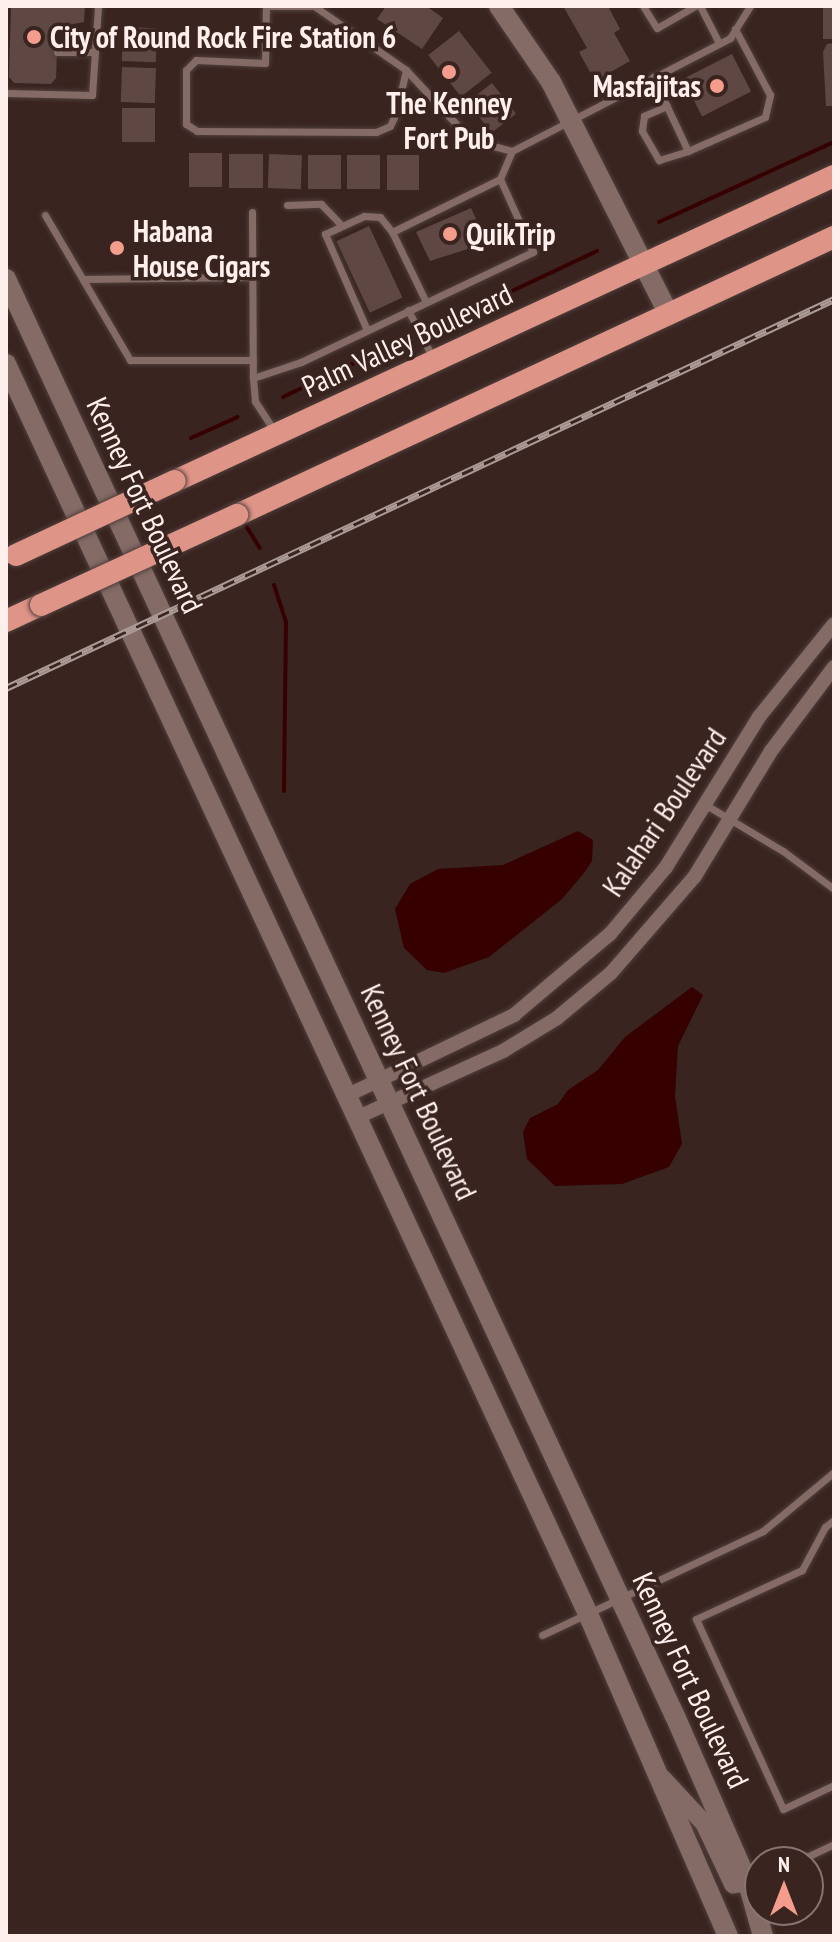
<!DOCTYPE html>
<style>
body{margin:0}
#map{position:relative;width:840px;height:1942px;overflow:hidden;background:#392420;font-family:"PT Sans Narrow",sans-serif}
div>[style]{position:absolute}
[style*='--x']{left:calc(var(--x)*1px);top:calc(var(--y)*1px);width:calc(var(--w)*1px);rotate:calc(var(--a)*1deg)}
.water>*{inset:0;background:#360000}
.stream>*{height:4px;margin:-2px;padding:0 2px;transform-origin:2px;border-radius:2px;background:#360000}
.building>*{inset:0;background:#5f4844;transform-origin:0 0}
.roads{filter:drop-shadow(0 0 2px #503f3b) drop-shadow(0 0 2px #503f3b)}
.service>*{height:7px;margin:-3.5px;padding:0 3.5px;transform-origin:3.5px;border-radius:3.5px;background:#846b66}
.minor>*{height:14px;margin:-7px;padding:0 7px;transform-origin:7px;border-radius:7px;background:#846b66}
.tertiary>*{height:18px;margin:-9px;padding:0 9px;transform-origin:9px;border-radius:9px;background:#846b66}
.secondary>*{height:20px;margin:-10px;padding:0 10px;transform-origin:10px;border-radius:10px;background:#846b66}
.trunk>*{height:22px;margin:-11px;padding:0 11px;transform-origin:11px;border-radius:11px;background:#de9487}
.rail>*{height:7px;margin-top:-3.5px;transform-origin:0;background:repeating-linear-gradient(90deg,#392420 0 12px,#ac9a97 0 24px);box-sizing:border-box;border-block:2px solid #ac9a97}
.bridges{filter:drop-shadow(0 0 2px #503f3b) drop-shadow(0 0 2px #503f3b)}
.trunk-bridge>*{height:22px;margin:-11px;padding:0 11px;transform-origin:11px;border-radius:11px;background:#de9487}
.dots>*{width:22px;height:22px;translate:-50% -50%;box-sizing:border-box;border:4px solid #392420;border-radius:50%}
span{translate:-50% -50%;white-space:nowrap;text-align:center;line-height:1.15;-webkit-text-stroke:7px #392420;paint-order:stroke}
.poi-label{font-size:30px;color:#feefec;font-weight:700}
.left{translate:0 -50%;text-align:left}
.right{translate:-100% -50%;text-align:right}
.street-label{font-size:30px;color:#feefec}
.frame{position:absolute;inset:0;border:8px solid #feefec;pointer-events:none}
.north{position:absolute;left:744px;top:1846px;width:80px;height:80px;box-sizing:border-box;background:#392420;border:2px solid #887572;border-radius:50%;rotate:0deg;font-size:22px;font-weight:700;line-height:32px;text-align:center;color:#feefec}
.north::after{content:'';display:block;margin:auto;width:28px;height:36px;background:#f49d8d;clip-path:polygon(50% 0,100% 100%,50% 72%,0 100%)}
</style>
<div id="map">
<div class="water">
<div style="clip-path:polygon(578px 831px,593px 840px,592px 861px,584px 873px,562px 899px,489px 957px,444px 973px,427px 970px,404px 948px,395px 909px,410px 884px,438px 869px,503px 865px)"></div>
<div style="clip-path:polygon(692px 987px,703px 995px,678px 1046px,675px 1096px,682px 1144px,669px 1167px,622px 1184px,555px 1186px,527px 1159px,523px 1132px,530px 1118px,558px 1104px,568px 1090px,598px 1070px,625px 1037px)"></div>
</div>
<div class="stream">
<div style="--x:659;--y:222;--w:192;--a:-24.6"></div>
<div style="--x:444;--y:323;--w:169;--a:-25.2"></div>
<div style="--x:283;--y:397;--w:123;--a:-25.5"></div>
<div style="--x:191;--y:438;--w:51;--a:-24.1"></div>
<div style="--x:246;--y:526;--w:26;--a:58"></div>
<div style="--x:274;--y:585;--w:39;--a:72"></div>
<div style="--x:286;--y:622;--w:169;--a:90.7"></div>
</div>
<div class="building">
<div style="clip-path:polygon(11px 6px,85px 6px,84px 22px,58px 27px,56px 78px,51px 84px,14px 83px,9px 77px)"></div>
<div style="clip-path:polygon(386px 6px,426px 6px,443px 18px,422px 49px,377px 19px)"></div>
<div style="clip-path:polygon(563px 6px,608px 6px,620px 29px,614px 33px,630px 61px,595px 81px,579px 52px,587px 48px)"></div>
<div style="left:823px;top:6px;width:11px;height:33px"></div>
<div style="left:123px;top:27px;width:34px;height:34px;rotate:2deg"></div>
<div style="left:459px;top:31px;width:53px;height:39px;rotate:52deg"></div>
<div style="clip-path:polygon(834px 43px,834px 106px,826px 106px,823px 52px,827px 44px)"></div>
<div style="left:732px;top:54px;width:42px;height:55px;rotate:63deg"></div>
<div style="left:122px;top:67px;width:34px;height:35px;rotate:2deg"></div>
<div style="left:492px;top:83px;width:39px;height:31px;rotate:52deg"></div>
<div style="left:122px;top:108px;width:33px;height:34px"></div>
<div style="left:189px;top:153px;width:33px;height:34px"></div>
<div style="left:229px;top:154px;width:34px;height:34px"></div>
<div style="left:269px;top:154px;width:33px;height:34px;rotate:2deg"></div>
<div style="left:308px;top:155px;width:33px;height:34px"></div>
<div style="left:347px;top:155px;width:33px;height:34px"></div>
<div style="left:387px;top:155px;width:32px;height:35px"></div>
<div style="clip-path:polygon(471px 208px,484px 236px,472px 241px,474px 247px,430px 261px,416px 232px)"></div>
<div style="left:369px;top:226px;width:79px;height:36px;rotate:65deg"></div>
</div>
<div class="roads">
<div class="service">
<div style="--x:314;--y:6;--w:112;--a:34.8"></div>
<div style="--x:406;--y:70;--w:96;--a:47.1"></div>
<div style="--x:471;--y:140;--w:42;--a:15"></div>
<div style="--x:512;--y:151;--w:246;--a:-27.4"></div>
<div style="--x:730;--y:38;--w:38;--a:-58"></div>
<div style="--x:314;--y:6;--w:48;--a:180"></div>
<div style="--x:266;--y:6;--w:57;--a:91"></div>
<div style="--x:265;--y:63;--w:69;--a:-177.5"></div>
<div style="--x:196;--y:60;--w:14;--a:135"></div>
<div style="--x:186;--y:70;--w:54;--a:90"></div>
<div style="--x:186;--y:124;--w:13;--a:32"></div>
<div style="--x:197;--y:131;--w:179;--a:0.3"></div>
<div style="--x:376;--y:132;--w:15;--a:-23"></div>
<div style="--x:390;--y:126;--w:14;--a:-65"></div>
<div style="--x:396;--y:113;--w:44;--a:-76.9"></div>
<div style="--x:643;--y:6;--w:26;--a:58"></div>
<div style="--x:657;--y:28;--w:44;--a:-30.1"></div>
<div style="--x:700;--y:6;--w:42;--a:62.8"></div>
<div style="--x:57;--y:52;--w:38;--a:0"></div>
<div style="--x:653;--y:77;--w:82;--a:64.7"></div>
<div style="--x:688;--y:151;--w:84;--a:-23.8"></div>
<div style="--x:765;--y:117;--w:23;--a:-77"></div>
<div style="--x:770;--y:95;--w:75;--a:-117.9"></div>
<div style="--x:6;--y:93;--w:86;--a:1.3"></div>
<div style="--x:92;--y:95;--w:89;--a:-86.1"></div>
<div style="--x:667;--y:106;--w:25;--a:157"></div>
<div style="--x:644;--y:116;--w:15;--a:98"></div>
<div style="--x:642;--y:131;--w:34;--a:60"></div>
<div style="--x:659;--y:160;--w:30;--a:-17"></div>
<div style="--x:287;--y:205;--w:34;--a:-2"></div>
<div style="--x:321;--y:204;--w:30;--a:46"></div>
<div style="--x:252;--y:212;--w:166;--a:89.7"></div>
<div style="--x:45;--y:215;--w:168;--a:59.6"></div>
<div style="--x:130;--y:360;--w:123;--a:0"></div>
<div style="--x:83;--y:279;--w:169;--a:-0.7"></div>
<div style="--x:426;--y:302;--w:78;--a:-115.9"></div>
<div style="--x:392;--y:232;--w:120;--a:-26.1"></div>
<div style="--x:408;--y:310;--w:54;--a:62.5"></div>
<div style="--x:367;--y:330;--w:105;--a:-113.6"></div>
<div style="--x:325;--y:234;--w:43;--a:-24.8"></div>
<div style="--x:364;--y:216;--w:16;--a:4"></div>
<div style="--x:380;--y:217;--w:19;--a:51"></div>
<div style="--x:275;--y:432;--w:37;--a:-123"></div>
<div style="--x:255;--y:401;--w:23;--a:-95"></div>
<div style="--x:253;--y:378;--w:51;--a:-18.4"></div>
<div style="--x:301;--y:362;--w:257;--a:-25.4"></div>
<div style="--x:533;--y:252;--w:80;--a:-114.3"></div>
<div style="--x:500;--y:179;--w:30;--a:-67"></div>
<div style="--x:706;--y:805;--w:90;--a:30.9"></div>
<div style="--x:783;--y:851;--w:64;--a:36.7"></div>
<div style="--x:834;--y:1520;--w:11;--a:142"></div>
<div style="--x:825;--y:1527;--w:49;--a:118.1"></div>
<div style="--x:802;--y:1570;--w:117;--a:155.2"></div>
<div style="--x:696;--y:1619;--w:209;--a:65.4"></div>
<div style="--x:783;--y:1809;--w:56;--a:-25.2"></div>
<div style="--x:542;--y:1635;--w:244;--a:-25.2"></div>
<div style="--x:763;--y:1531;--w:92;--a:-39.7"></div>
<div style="--x:796;--y:1862;--w:42;--a:-25.3"></div>
</div>
<div class="minor">
<div style="--x:346;--y:1096;--w:187;--a:-25.7"></div>
<div style="--x:514;--y:1015;--w:126;--a:-40.2"></div>
<div style="--x:610;--y:934;--w:87;--a:-50.1"></div>
<div style="--x:666;--y:867;--w:176;--a:-58.2"></div>
<div style="--x:759;--y:717;--w:119;--a:-51.1"></div>
<div style="--x:356;--y:1118;--w:162;--a:-24.5"></div>
<div style="--x:503;--y:1051;--w:63;--a:-31.4"></div>
<div style="--x:557;--y:1018;--w:70;--a:-39.8"></div>
<div style="--x:611;--y:973;--w:128;--a:-49.1"></div>
<div style="--x:695;--y:876;--w:146;--a:-58.7"></div>
<div style="--x:771;--y:751;--w:105;--a:-53.1"></div>
</div>
<div class="tertiary">
<div style="--x:662;--y:1778;--w:62;--a:47"></div>
<div style="--x:704;--y:1823;--w:68;--a:64.6"></div>
<div style="--x:733;--y:1884;--w:15;--a:-4"></div>
</div>
<div class="secondary">
<div style="--x:499;--y:6;--w:92;--a:55.6"></div>
<div style="--x:551;--y:82;--w:259;--a:63.1"></div>
<div style="--x:6;--y:279;--w:1585;--a:65.04"></div>
<div style="--x:675;--y:1716;--w:182;--a:66.4"></div>
<div style="--x:748;--y:1883;--w:55;--a:74.2"></div>
<div style="--x:6;--y:364;--w:1379;--a:65.03"></div>
<div style="--x:588;--y:1614;--w:351;--a:66.5"></div>
</div>
<div class="trunk">
<div style="--x:175;--y:481;--w:726;--a:-24.84"></div>
<div style="--x:237;--y:515;--w:659;--a:-24.97"></div>
<div style="--x:6;--y:621;--w:38;--a:-25"></div>
</div>
</div>
<div class="rail">
<div style="--x:6;--y:688;--w:915;--a:-25.16"></div>
</div>
<div class="bridges">
<div class="trunk-bridge">
<div style="--x:16;--y:555;--w:175;--a:-25"></div>
<div style="--x:41;--y:605;--w:216;--a:-24.7"></div>
</div>
</div>
<div class="dots">
<div style="left:34px;top:37px;background:#f49d8d"></div>
<div style="left:449px;top:72px;background:#f49d8d"></div>
<div style="left:717px;top:86px;background:#f49d8d"></div>
<div style="left:450px;top:234px;background:#f49d8d"></div>
<div style="left:117px;top:248px;background:#f49d8d"></div>
</div>
<div class="poi-label">
<span class="left" style="left:50px;top:37px">City of Round Rock Fire Station 6</span>
<span class="right" style="left:701px;top:86px">Masfajitas</span>
<span style="left:449px;top:120px">The Kenney<br>Fort Pub</span>
<span class="left" style="left:133px;top:248px">Habana<br>House Cigars</span>
<span class="left" style="left:466px;top:234px">QuikTrip</span>
</div>
<div class="street-label">
<span style="left:407px;top:340px;rotate:-25deg">Palm Valley Boulevard</span>
<span style="left:145px;top:505px;rotate:65deg">Kenney Fort Boulevard</span>
<span style="left:664px;top:812px;rotate:-56deg">Kalahari Boulevard</span>
<span style="left:419px;top:1092px;rotate:65deg">Kenney Fort Boulevard</span>
<span style="left:691px;top:1680px;rotate:65deg">Kenney Fort Boulevard</span>
</div>
<div class="frame"></div>
<div class="north">N</div>
</div>
